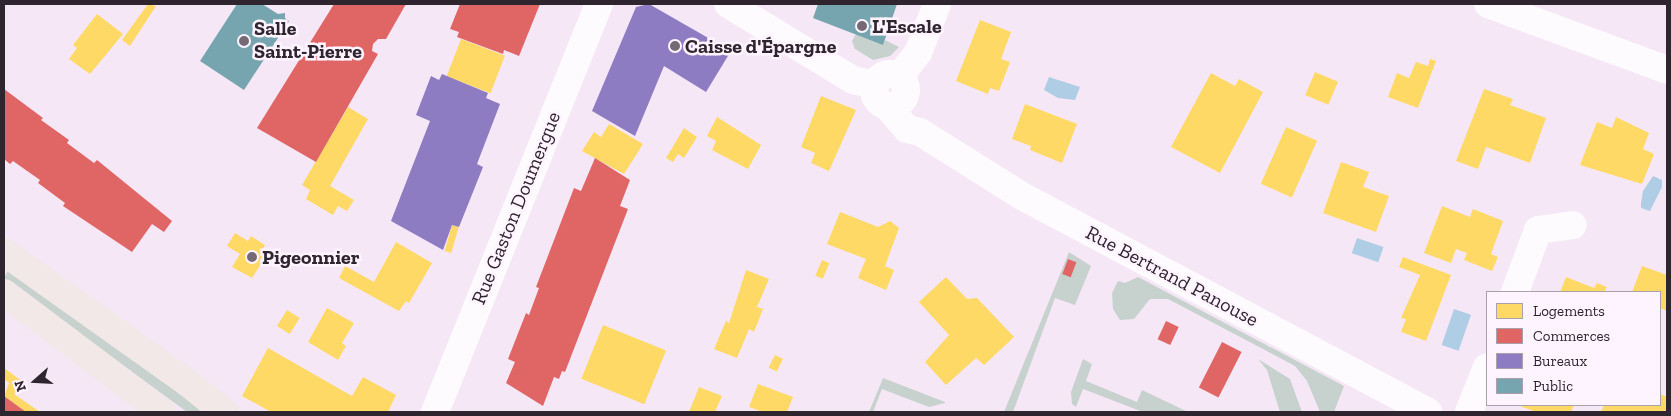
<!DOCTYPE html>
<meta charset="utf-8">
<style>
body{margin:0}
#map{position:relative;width:1671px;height:416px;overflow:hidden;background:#f5e7f6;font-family:"Zilla Slab",serif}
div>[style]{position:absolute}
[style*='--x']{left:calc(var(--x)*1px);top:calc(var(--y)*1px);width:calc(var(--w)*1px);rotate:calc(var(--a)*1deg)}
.green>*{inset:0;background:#c7d2ce}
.water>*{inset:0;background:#afcee6;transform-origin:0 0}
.homes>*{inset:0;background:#ffd966;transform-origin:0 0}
.shops>*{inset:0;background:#e06666;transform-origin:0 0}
.offices>*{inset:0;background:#8e7cc3}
.public>*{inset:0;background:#76a5af}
.minor>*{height:28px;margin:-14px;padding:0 14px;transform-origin:14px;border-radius:14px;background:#fefbfe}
.minor>.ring{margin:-14px;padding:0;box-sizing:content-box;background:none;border:28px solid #fefbfe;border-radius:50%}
.primary>*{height:28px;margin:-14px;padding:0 14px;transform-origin:14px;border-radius:14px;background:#f2e8e8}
.dots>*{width:14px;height:14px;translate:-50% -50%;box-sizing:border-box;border:2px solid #fef4ff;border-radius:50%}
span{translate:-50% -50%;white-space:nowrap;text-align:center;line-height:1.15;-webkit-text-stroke:5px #fef4ff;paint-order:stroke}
.poi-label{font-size:20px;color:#2e252f;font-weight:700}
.left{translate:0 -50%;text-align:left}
.street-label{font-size:20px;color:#2e252f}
.frame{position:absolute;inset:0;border:5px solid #2e252f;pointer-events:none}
.legend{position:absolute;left:1486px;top:291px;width:175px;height:115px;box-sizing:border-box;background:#fef4ff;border:1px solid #aba1ac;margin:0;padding:6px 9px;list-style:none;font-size:15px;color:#2e252f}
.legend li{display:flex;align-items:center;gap:10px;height:25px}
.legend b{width:25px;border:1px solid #aba1ac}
.north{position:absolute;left:10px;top:356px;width:50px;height:50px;-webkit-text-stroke:4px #fef4ff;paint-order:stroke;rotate:251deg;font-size:14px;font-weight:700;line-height:20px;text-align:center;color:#2e252f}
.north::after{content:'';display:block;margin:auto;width:18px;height:22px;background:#2e252f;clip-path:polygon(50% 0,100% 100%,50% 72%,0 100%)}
</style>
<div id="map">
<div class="green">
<div style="clip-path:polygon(856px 34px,883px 44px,885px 40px,899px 47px,890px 56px,873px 60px,855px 49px,852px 41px)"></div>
<div style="clip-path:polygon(1069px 252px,1091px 266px,1075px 305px,1055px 298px,1013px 412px,1004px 412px)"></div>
<div style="clip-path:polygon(9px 269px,208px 412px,187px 412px,4px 278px)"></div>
<div style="clip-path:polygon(1138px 277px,1344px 386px,1334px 412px,1320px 412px,1307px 381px,1295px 366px,1168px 299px,1150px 299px,1134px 319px,1120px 320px,1113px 309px,1112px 293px,1118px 281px,1125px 283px)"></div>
<div style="clip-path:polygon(1083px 359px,1092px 364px,1086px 381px,1137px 402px,1142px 390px,1188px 412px,1143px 412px,1083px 389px,1076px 407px,1072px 404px,1071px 392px)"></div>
<div style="clip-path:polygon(1258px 359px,1290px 379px,1302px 412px,1280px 412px,1267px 370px)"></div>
<div style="clip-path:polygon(883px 378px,945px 402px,945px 403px,929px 407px,882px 389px,873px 412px,869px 412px)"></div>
</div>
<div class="water">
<div style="clip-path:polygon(1049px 77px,1080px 87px,1075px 100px,1058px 98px,1044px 90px)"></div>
<div style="clip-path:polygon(1653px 176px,1662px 180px,1662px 187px,1650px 211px,1641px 208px,1641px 203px,1643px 191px)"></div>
<div style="left:1357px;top:238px;width:28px;height:16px;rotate:19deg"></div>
<div style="left:1454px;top:309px;width:18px;height:38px;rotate:19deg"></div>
</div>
<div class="homes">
<div style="clip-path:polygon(148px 4px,156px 6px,130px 46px,122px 40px)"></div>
<div style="clip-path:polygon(97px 14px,123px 34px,90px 74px,69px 59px,77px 48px,73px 45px)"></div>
<div style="clip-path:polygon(980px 20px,1011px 32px,1001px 59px,1010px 62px,999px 91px,990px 88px,988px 94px,956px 81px)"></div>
<div style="left:461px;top:39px;width:47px;height:40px;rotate:21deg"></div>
<div style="clip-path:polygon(1430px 59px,1436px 61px,1418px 108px,1388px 97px,1397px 73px,1409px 78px,1416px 62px,1428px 66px)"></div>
<div style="left:1315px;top:72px;width:25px;height:25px;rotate:23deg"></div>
<div style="clip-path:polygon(1211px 73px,1235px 86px,1239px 79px,1263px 92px,1220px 173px,1171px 147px)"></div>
<div style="clip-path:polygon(1484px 89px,1513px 99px,1510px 105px,1546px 118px,1530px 163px,1486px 147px,1478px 169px,1456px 161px)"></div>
<div style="clip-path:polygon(821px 96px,856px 110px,829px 171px,811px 163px,815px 153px,801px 147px)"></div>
<div style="clip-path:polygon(1025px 104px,1077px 124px,1062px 163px,1030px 150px,1031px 146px,1012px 139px)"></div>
<div style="clip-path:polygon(348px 107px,368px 119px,330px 186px,354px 200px,347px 211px,338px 206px,333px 215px,306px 199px,310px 190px,302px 185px)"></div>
<div style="clip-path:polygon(717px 117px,761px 145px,748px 169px,712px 150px,716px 141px,707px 136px)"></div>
<div style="clip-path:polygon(1616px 117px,1649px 133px,1643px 149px,1654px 154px,1642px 184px,1580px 165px,1597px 122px,1612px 128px)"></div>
<div style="clip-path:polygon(609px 124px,643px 144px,624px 174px,582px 151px,594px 132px,601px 137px)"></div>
<div style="left:1286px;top:127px;width:34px;height:62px;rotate:24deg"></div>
<div style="clip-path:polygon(684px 128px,697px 137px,684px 158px,678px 154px,673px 162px,666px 158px)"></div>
<div style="clip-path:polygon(1341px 162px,1369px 172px,1363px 187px,1389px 196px,1376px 232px,1323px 213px)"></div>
<div style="clip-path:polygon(1442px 206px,1470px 217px,1473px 209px,1503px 221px,1491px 254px,1498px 257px,1492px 271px,1464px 260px,1467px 253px,1456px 249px,1451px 263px,1424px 253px)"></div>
<div style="clip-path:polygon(840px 212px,878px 227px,890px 221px,899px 228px,885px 266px,894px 270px,886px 290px,858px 278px,866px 259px,827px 244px)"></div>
<div style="left:452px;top:225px;width:7px;height:27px;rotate:16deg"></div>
<div style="clip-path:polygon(235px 233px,248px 241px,251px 236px,265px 245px,263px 249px,268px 253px,252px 278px,232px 267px,240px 254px,227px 246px)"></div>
<div style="clip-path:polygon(396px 242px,432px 263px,409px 303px,406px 301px,399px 311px,339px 278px,345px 266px,374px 282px)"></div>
<div style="clip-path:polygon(1403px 257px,1451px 275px,1426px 341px,1401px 332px,1406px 319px,1401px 318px,1420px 275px,1399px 267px)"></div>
<div style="left:822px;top:260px;width:8px;height:17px;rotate:23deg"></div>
<div style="clip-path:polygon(1642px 266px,1667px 275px,1667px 311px,1660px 308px,1660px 292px,1632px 292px)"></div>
<div style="clip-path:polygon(746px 270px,769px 279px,757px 307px,763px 309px,754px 332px,749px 329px,737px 358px,714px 349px,726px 321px,729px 323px)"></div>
<div style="clip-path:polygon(946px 277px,967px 299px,977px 298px,1014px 337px,984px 365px,976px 358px,946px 385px,925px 362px,949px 335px,919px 302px)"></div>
<div style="clip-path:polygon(1566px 277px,1594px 288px,1597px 283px,1607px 287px,1604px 292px,1560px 292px)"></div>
<div style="clip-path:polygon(327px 308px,354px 323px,342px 343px,346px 346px,338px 360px,308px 342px)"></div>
<div style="left:287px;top:310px;width:15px;height:19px;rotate:32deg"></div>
<div style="left:603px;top:325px;width:68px;height:58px;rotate:22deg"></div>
<div style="clip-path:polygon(268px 348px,352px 396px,363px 377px,396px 395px,388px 412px,271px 412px,242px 396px)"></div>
<div style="left:775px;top:355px;width:9px;height:14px;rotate:27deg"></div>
<div style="clip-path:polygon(4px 368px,23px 382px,14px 394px,40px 412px,26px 412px,4px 396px,9px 383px,4px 379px)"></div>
<div style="clip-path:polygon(758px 384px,793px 397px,787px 412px,763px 412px,749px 407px)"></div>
<div style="clip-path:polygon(699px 387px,722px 396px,715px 412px,689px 412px)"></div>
<div style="clip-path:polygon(1660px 394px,1667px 397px,1667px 412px,1601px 412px,1604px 405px,1660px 405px)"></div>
<div style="clip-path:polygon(1517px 405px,1574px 405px,1571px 412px,1536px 412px)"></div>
</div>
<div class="shops">
<div style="clip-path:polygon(334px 4px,406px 4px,386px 39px,378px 39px,373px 44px,372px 51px,378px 54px,316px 162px,257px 128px)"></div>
<div style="clip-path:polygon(460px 4px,540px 4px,519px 56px,504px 50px,503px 54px,457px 37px,459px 32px,450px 29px)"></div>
<div style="clip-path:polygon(4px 89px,43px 118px,41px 120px,69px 140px,67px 143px,94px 163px,97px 160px,172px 221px,164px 232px,152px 224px,132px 252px,63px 206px,65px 203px,38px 183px,40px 180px,13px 161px,10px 164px,4px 159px)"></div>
<div style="clip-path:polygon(595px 158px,630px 180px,620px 206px,628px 209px,565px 372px,562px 371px,559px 379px,554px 377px,543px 406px,506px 383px,515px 362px,508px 359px,526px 313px,529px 315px,539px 288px,536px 287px,574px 188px,581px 191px)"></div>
<div style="left:1068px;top:259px;width:9px;height:16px;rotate:21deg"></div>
<div style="left:1166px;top:321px;width:14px;height:20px;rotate:25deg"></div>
<div style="left:1222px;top:342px;width:22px;height:51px;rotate:27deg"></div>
<div style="clip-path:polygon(4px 396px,26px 412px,4px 412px)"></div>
</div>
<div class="offices">
<div style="clip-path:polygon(649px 4px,731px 51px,706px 92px,664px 66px,635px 136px,592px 111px,636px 7px)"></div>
<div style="clip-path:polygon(442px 74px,488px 93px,486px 98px,500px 104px,477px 164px,483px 167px,459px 227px,452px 225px,443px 250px,391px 221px,430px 121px,416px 115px,431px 76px,439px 80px)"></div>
</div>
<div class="public">
<div style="clip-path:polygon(237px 4px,262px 4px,278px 14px,285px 13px,285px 18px,289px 21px,244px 90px,200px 61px)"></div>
<div style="clip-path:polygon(818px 4px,897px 4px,883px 45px,813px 18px)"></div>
</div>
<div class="minor">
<div style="--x:728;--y:4;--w:146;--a:31.3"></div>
<div style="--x:853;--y:80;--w:23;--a:13"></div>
<div style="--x:1488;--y:4;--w:191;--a:20.2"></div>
<div class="ring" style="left:874px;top:74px;width:4px;height:4px"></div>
<div style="--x:899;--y:77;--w:31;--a:-52"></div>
<div style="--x:918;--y:53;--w:53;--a:-68.8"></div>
<div style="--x:886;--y:105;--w:32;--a:49"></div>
<div style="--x:907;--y:129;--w:13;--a:13"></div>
<div style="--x:920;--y:132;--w:120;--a:32.1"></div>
<div style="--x:1022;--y:196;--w:460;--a:28"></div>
<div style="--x:1515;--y:292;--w:66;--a:-69.6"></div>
<div style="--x:1538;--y:230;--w:35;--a:-8"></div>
<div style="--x:435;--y:412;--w:440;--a:-68.1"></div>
<div style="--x:1469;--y:412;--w:48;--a:-68.2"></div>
</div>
<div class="primary">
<div style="--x:4;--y:252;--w:224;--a:35.4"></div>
<div style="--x:187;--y:382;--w:48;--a:39"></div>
<div style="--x:4;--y:293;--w:198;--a:37"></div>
</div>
<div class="dots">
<div style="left:862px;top:26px;background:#746975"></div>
<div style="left:244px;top:41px;background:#746975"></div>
<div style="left:675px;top:46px;background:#746975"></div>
<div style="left:252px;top:257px;background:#746975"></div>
</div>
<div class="poi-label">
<span class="left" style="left:872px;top:26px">L'Escale</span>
<span class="left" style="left:254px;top:40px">Salle<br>Saint-Pierre</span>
<span class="left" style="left:685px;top:46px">Caisse d'Épargne</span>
<span class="left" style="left:262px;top:257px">Pigeonnier</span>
</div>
<div class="street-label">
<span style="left:516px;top:208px;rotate:-68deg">Rue Gaston Doumergue</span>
<span style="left:1172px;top:276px;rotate:28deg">Rue Bertrand Panouse</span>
</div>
<div class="frame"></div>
<ul class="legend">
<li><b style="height:14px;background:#ffd966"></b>Logements</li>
<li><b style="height:14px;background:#e06666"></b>Commerces</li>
<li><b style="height:14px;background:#8e7cc3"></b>Bureaux</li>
<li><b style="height:14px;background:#76a5af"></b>Public</li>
</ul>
<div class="north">N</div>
</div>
